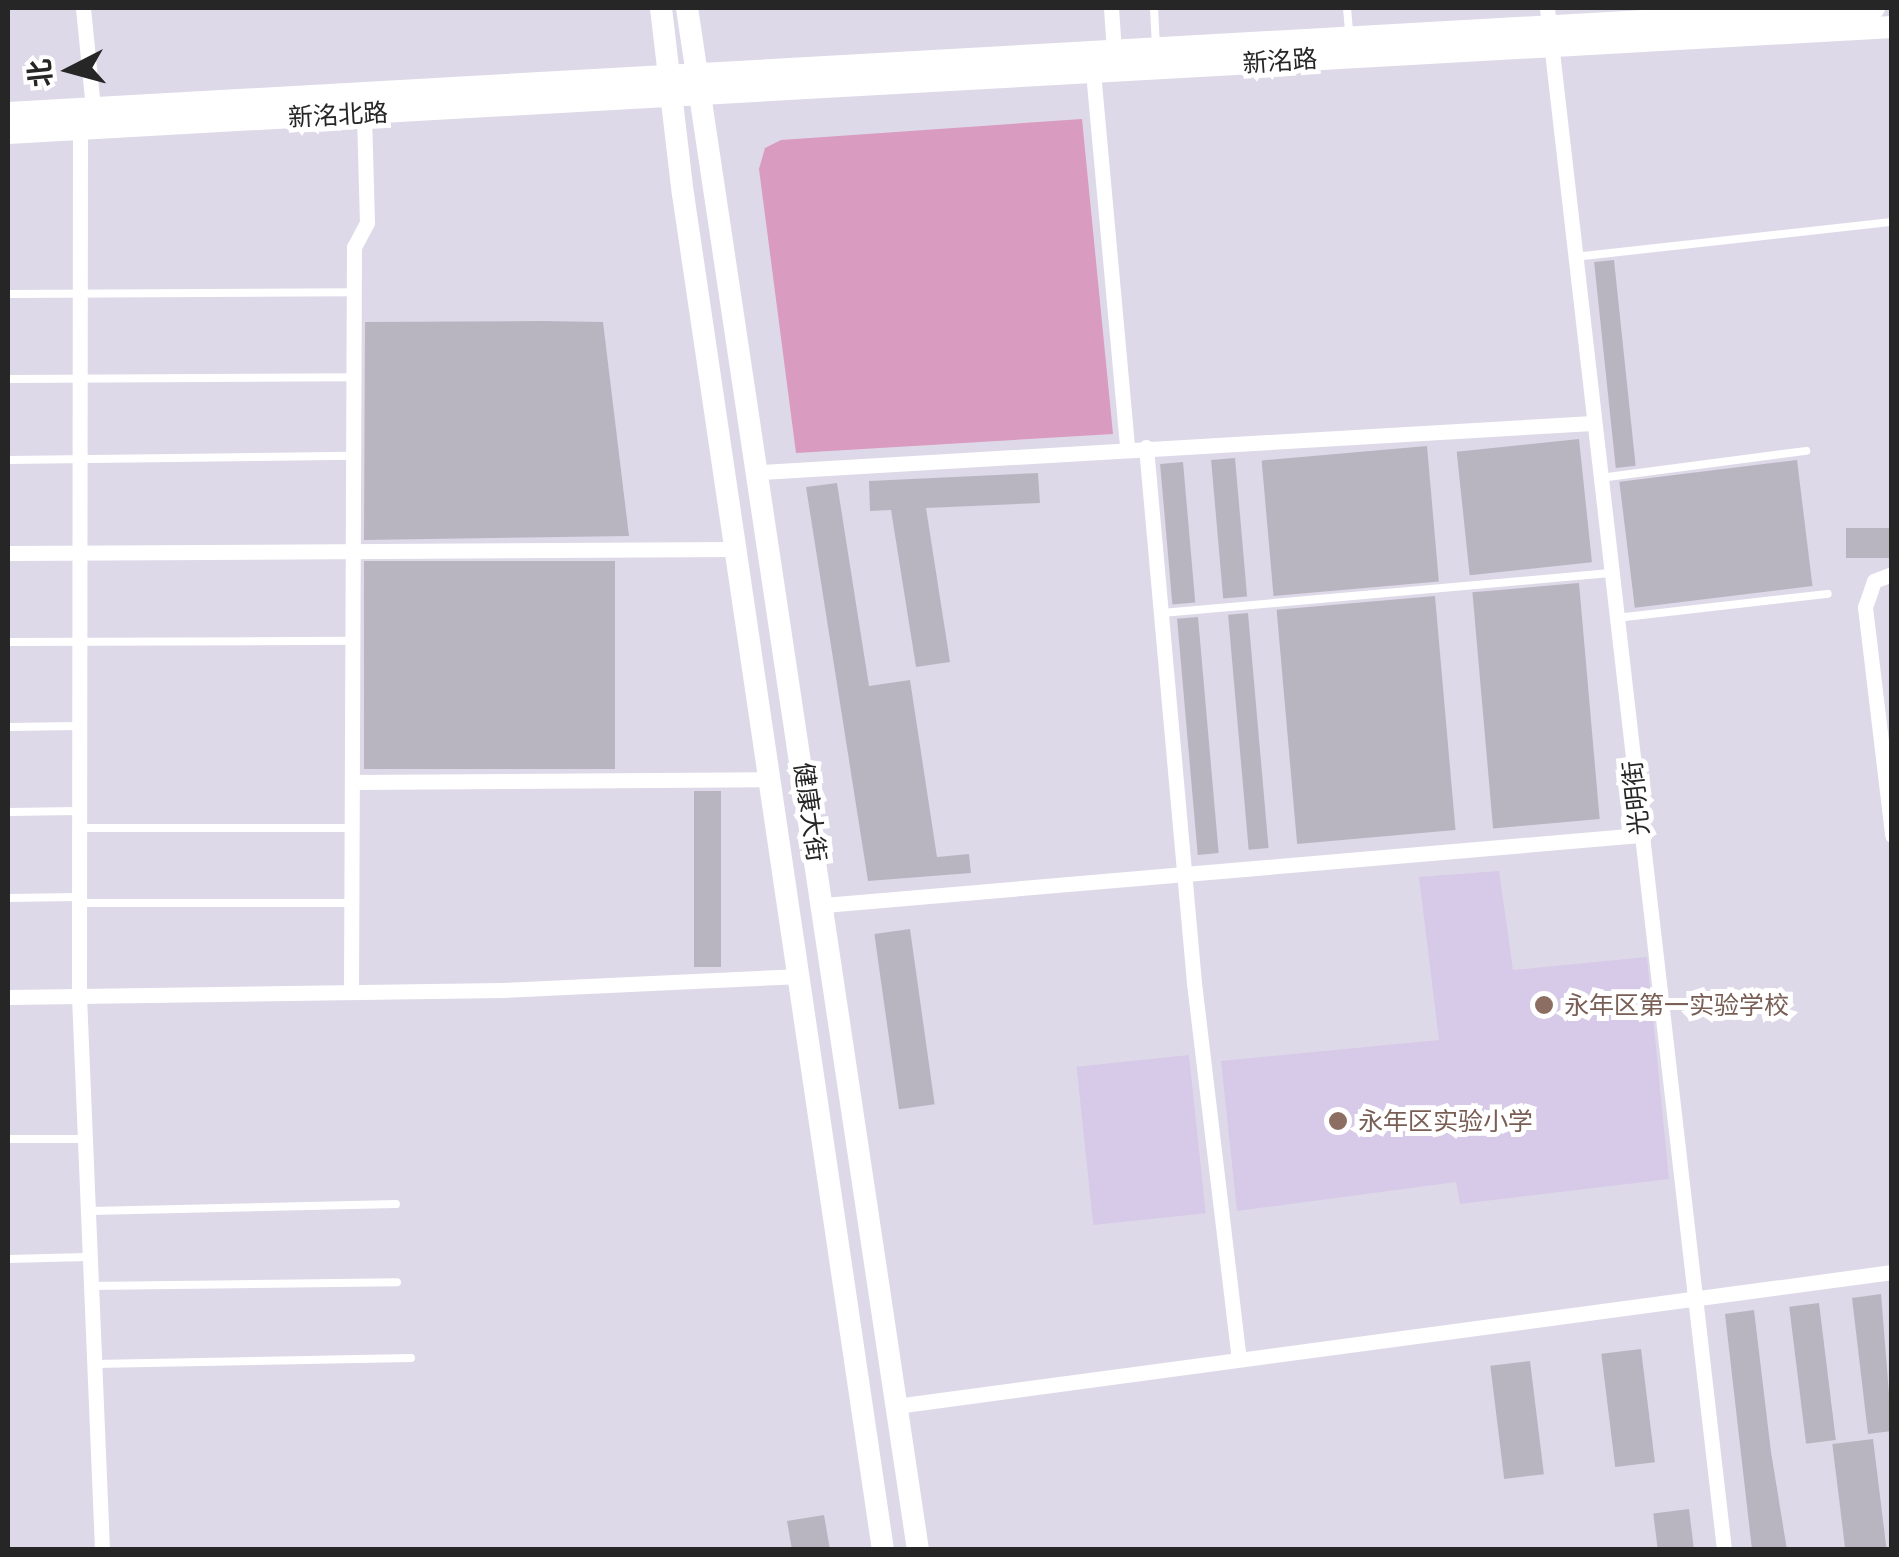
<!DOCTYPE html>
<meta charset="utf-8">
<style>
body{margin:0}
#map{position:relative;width:1899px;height:1557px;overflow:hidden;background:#ded9e8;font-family:"PT Sans","Noto Sans SC",sans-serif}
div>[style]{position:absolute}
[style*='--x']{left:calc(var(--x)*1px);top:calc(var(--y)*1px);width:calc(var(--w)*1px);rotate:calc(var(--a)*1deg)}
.education>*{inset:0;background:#d6cae8;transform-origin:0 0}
.green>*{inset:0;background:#d99bc0}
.building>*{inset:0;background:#b9b5c0;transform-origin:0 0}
.lane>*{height:8px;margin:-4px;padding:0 4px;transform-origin:4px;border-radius:4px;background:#fff}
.street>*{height:15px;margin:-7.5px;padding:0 7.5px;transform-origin:7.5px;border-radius:7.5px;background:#fff}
.secondary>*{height:22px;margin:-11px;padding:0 11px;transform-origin:11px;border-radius:11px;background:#fff}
.dots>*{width:28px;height:28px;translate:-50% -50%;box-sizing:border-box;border:5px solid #fff;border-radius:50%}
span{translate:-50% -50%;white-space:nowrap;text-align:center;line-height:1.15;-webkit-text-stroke:10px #fff;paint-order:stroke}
.street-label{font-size:25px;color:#262626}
.education-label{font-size:25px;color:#785e54}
.left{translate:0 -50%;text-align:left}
.frame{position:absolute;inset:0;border:10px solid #262626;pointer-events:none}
.north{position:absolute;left:20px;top:20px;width:100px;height:100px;-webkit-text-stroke:8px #fff;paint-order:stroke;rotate:264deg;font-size:28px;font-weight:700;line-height:40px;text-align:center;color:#262626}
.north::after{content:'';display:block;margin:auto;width:35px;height:45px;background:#262626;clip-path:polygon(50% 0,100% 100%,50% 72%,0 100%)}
</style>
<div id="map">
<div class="education">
<div style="clip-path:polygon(1499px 871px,1513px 970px,1647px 957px,1669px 1179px,1460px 1204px,1456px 1182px,1237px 1211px,1221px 1061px,1439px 1040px,1419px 877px)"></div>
<div style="left:1189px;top:1055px;width:159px;height:113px;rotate:84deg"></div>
</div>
<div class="green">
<div style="clip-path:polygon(1082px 119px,1113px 434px,796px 453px,759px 169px,765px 148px,781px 140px)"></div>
</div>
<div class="building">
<div style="left:1614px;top:260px;width:207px;height:20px;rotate:84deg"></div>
<div style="clip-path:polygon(542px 321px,603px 322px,629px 536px,364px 540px,365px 322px)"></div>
<div style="left:1579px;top:439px;width:124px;height:123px;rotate:84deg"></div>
<div style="left:1427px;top:446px;width:136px;height:166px;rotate:85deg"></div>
<div style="left:1235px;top:458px;width:139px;height:24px;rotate:85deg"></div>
<div style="left:1797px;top:460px;width:127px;height:179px;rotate:83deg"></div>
<div style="left:1183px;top:462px;width:141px;height:23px;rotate:85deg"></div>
<div style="clip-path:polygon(1038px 473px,1040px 503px,926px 508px,950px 662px,916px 667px,891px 510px,870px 511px,869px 481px)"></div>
<div style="clip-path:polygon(837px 483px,869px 686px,910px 680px,937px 857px,969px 854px,971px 873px,868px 881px,806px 487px)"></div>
<div style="left:1892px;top:528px;width:30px;height:46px;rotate:90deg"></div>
<div style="left:615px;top:561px;width:208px;height:251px;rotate:90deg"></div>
<div style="left:1579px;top:583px;width:237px;height:107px;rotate:85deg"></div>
<div style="left:1435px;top:596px;width:235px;height:159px;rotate:85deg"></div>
<div style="left:1248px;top:613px;width:236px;height:20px;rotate:85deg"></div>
<div style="left:1198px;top:617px;width:237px;height:21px;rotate:85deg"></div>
<div style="left:694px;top:791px;width:27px;height:176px"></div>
<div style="left:910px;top:929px;width:177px;height:36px;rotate:82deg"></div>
<div style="clip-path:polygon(1881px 1294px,1892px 1431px,1868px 1434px,1852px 1298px)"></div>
<div style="left:1819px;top:1303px;width:138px;height:30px;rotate:83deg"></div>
<div style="clip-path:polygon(1754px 1310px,1771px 1452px,1787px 1550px,1752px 1550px,1725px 1314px)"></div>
<div style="left:1641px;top:1349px;width:114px;height:40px;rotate:83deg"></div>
<div style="left:1530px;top:1361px;width:114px;height:40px;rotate:83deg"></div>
<div style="left:1873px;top:1439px;width:112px;height:41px;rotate:83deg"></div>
<div style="left:1689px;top:1509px;width:41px;height:36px;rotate:83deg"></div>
<div style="clip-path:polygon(824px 1515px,830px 1550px,792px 1550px,787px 1521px)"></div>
</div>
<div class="lane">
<div style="--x:1154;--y:8;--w:36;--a:87"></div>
<div style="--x:1347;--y:8;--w:25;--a:85"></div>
<div style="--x:1574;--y:257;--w:320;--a:-6.3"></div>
<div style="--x:8;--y:294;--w:345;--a:-0.3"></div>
<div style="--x:8;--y:379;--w:345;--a:-0.3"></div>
<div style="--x:8;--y:460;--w:345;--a:-0.7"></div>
<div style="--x:1600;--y:478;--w:208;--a:-7.5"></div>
<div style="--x:1162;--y:613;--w:450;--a:-5.1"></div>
<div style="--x:1616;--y:618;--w:213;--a:-6.5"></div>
<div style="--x:8;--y:642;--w:344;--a:-0.2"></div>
<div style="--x:8;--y:727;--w:70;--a:-0.8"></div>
<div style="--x:8;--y:812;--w:70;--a:-0.8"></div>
<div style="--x:79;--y:828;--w:273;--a:0"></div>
<div style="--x:8;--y:898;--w:70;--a:-0.8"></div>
<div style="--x:79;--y:903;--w:270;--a:0"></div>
<div style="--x:8;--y:1139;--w:74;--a:0"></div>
<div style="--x:90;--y:1211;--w:306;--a:-1.3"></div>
<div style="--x:8;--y:1259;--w:80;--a:-1.4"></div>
<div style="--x:89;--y:1286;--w:308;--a:-0.7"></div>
<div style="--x:94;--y:1364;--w:317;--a:-1.1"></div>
</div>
<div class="street">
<div style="--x:83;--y:8;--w:100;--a:84.3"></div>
<div style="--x:1111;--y:8;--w:43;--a:86"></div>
<div style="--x:1547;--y:8;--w:1552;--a:83.45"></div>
<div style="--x:1093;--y:72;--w:378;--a:84.8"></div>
<div style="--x:80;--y:129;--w:867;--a:90.07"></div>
<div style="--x:79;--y:996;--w:554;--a:87.62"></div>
<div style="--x:1146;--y:447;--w:538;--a:84.88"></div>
<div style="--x:1194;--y:983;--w:379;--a:83.2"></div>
<div style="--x:760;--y:472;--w:834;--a:-3.37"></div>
<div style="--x:8;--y:553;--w:729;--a:-0.31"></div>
<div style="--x:1892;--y:574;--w:19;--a:159"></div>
<div style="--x:1874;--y:581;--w:28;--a:109"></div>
<div style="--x:1865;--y:607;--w:230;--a:83.2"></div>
<div style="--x:352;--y:782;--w:420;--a:-0.4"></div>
<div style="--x:824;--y:905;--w:819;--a:-4.9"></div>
<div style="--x:351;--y:992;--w:745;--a:-89.77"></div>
<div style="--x:354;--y:247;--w:27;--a:-62"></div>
<div style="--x:367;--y:223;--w:110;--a:-91.6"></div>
<div style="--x:8;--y:997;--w:494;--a:-0.8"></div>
<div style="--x:502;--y:990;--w:299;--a:-2.7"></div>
<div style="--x:896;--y:1406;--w:1005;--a:-7.66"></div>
</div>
<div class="secondary">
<div style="--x:661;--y:8;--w:187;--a:83.3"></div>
<div style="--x:683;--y:194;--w:1371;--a:81.61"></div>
<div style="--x:687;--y:8;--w:1559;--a:81.48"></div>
<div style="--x:8;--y:113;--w:1869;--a:-3.22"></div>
<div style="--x:8;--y:133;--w:1887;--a:-3.22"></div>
</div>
<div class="dots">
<div style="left:1544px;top:1005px;background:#8d6e63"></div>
<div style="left:1338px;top:1121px;background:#8d6e63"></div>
</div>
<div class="street-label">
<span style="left:1280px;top:61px;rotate:-4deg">新洺路</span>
<span style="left:338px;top:115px;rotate:-3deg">新洺北路</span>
<span style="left:1636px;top:798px;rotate:-96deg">光明街</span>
<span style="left:810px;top:812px;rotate:82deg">健康大街</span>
</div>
<div class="education-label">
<span class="left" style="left:1564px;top:1005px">永年区第一实验学校</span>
<span class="left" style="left:1358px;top:1121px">永年区实验小学</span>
</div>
<div class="frame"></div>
<div class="north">北</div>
</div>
